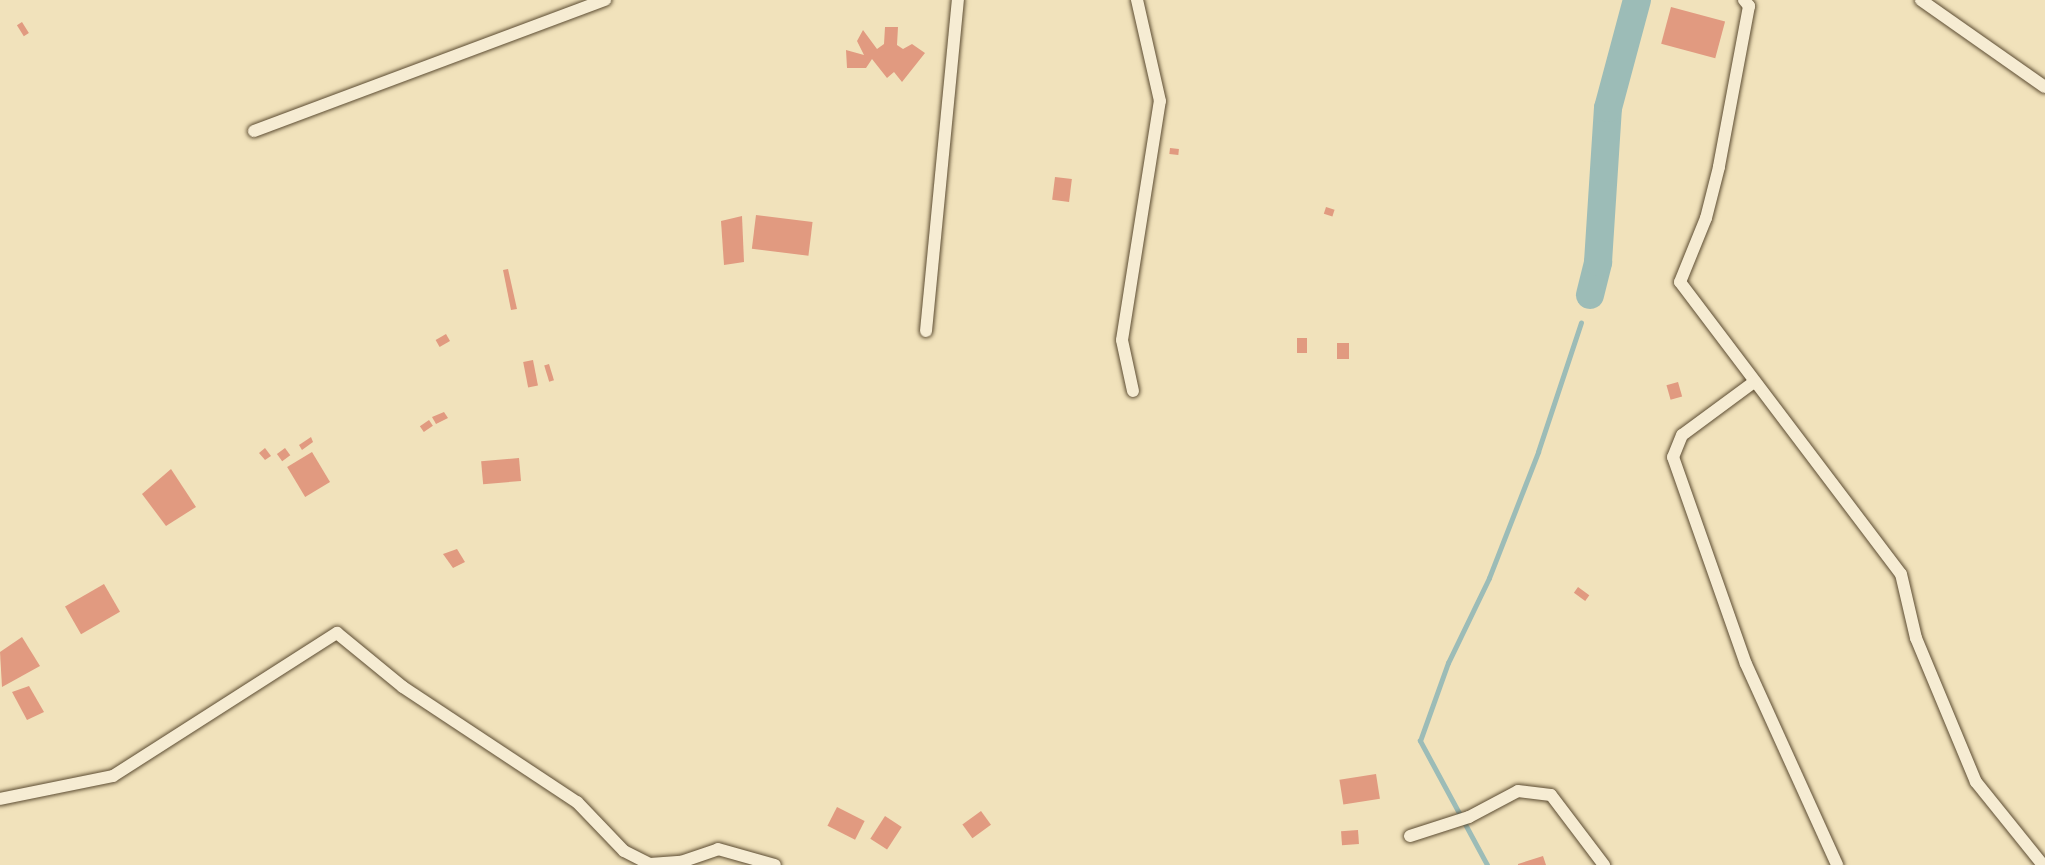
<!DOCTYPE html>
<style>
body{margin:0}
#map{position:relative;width:2045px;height:865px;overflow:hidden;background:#f1e2bb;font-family:"IM FELL DW Pica",serif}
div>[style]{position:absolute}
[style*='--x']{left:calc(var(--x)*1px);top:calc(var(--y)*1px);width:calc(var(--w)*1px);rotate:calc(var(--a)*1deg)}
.stream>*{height:4.5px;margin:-2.25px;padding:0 2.25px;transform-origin:2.25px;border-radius:2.25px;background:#9cbcb7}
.river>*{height:28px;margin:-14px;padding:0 14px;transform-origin:14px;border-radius:14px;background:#9cbcb7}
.building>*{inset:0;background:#e19a80;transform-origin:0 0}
.roads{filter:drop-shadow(0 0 2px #5c4c32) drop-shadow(0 0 2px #5c4c32)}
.street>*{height:12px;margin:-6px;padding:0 6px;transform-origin:6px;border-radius:6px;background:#f6ecd3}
span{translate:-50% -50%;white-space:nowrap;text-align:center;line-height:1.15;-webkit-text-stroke:5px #f6ecd3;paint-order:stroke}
</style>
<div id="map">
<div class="stream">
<div style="--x:1487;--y:865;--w:141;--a:-118.4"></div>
<div style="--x:1420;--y:741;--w:83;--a:-70.3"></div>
<div style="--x:1448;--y:663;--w:94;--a:-64.2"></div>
<div style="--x:1489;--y:578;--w:135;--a:-68.7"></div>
<div style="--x:1538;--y:452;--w:136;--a:-71.6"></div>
</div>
<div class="river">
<div style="--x:1590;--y:295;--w:34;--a:-76"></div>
<div style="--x:1598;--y:262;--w:154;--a:-86.3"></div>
<div style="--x:1608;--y:108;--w:112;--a:-75"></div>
</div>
<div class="building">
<div style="left:1671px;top:7px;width:56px;height:38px;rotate:15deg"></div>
<div style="left:22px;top:22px;width:13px;height:6px;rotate:58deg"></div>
<div style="clip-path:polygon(885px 27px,898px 27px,897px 45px,903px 49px,912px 44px,925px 53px,902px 82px,894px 72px,887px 78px,872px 59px,866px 68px,847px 68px,846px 50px,864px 55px,857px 41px,863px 30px,877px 49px,884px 44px)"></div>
<div style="left:1170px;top:148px;width:9px;height:6px;rotate:6deg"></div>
<div style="left:1055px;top:177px;width:17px;height:23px;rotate:7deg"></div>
<div style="left:1326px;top:207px;width:9px;height:7px;rotate:18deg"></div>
<div style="left:756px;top:215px;width:57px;height:34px;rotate:7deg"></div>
<div style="clip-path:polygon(742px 216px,744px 262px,724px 265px,721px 221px)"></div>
<div style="clip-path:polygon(508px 269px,517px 309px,511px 310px,503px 270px)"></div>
<div style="left:446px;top:334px;width:8px;height:12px;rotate:60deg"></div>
<div style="left:1297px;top:338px;width:10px;height:15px"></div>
<div style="left:1337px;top:343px;width:12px;height:16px"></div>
<div style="left:533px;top:360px;width:26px;height:10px;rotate:79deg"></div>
<div style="left:549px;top:364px;width:17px;height:5px;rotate:73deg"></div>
<div style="left:1678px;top:382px;width:15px;height:12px;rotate:74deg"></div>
<div style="clip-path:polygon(444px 412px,448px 418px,436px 424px,432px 417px)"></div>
<div style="left:429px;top:420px;width:7px;height:11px;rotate:56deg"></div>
<div style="clip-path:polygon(311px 437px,313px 442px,302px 450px,299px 445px)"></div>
<div style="clip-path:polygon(265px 448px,271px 456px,265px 460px,259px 453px)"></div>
<div style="left:285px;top:448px;width:9px;height:10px;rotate:54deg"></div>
<div style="left:312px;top:452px;width:35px;height:29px;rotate:59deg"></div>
<div style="left:519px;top:458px;width:23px;height:38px;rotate:85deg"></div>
<div style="clip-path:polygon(171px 469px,196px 507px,166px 526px,142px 494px)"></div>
<div style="clip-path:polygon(457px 549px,465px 562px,453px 568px,443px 554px)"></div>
<div style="left:104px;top:584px;width:32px;height:45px;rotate:60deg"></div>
<div style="left:1578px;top:587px;width:14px;height:7px;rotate:36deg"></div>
<div style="clip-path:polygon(22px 637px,40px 666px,2px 687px,0 652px)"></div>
<div style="clip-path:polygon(29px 686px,44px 712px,27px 720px,12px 692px)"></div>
<div style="left:1376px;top:774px;width:25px;height:37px;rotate:81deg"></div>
<div style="left:837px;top:807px;width:31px;height:21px;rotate:27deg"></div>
<div style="left:981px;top:811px;width:17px;height:23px;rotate:54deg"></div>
<div style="left:885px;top:816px;width:20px;height:27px;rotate:33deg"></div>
<div style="left:1358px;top:830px;width:14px;height:17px;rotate:86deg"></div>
<div style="clip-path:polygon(1543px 856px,1546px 865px,1518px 865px,1518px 864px)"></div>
</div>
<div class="roads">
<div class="street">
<div style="--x:1744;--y:0;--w:8;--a:50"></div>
<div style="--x:1749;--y:6;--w:164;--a:100.6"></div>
<div style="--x:1719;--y:167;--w:53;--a:104.3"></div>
<div style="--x:1706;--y:218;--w:69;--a:112.1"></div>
<div style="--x:1680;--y:282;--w:366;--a:52.9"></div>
<div style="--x:1901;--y:574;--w:66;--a:76.8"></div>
<div style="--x:1916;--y:638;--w:156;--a:67.4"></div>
<div style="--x:1976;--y:782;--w:107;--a:51.1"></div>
<div style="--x:1921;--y:0;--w:151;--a:35.1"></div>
<div style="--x:254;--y:131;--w:375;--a:-20.5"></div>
<div style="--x:926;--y:331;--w:333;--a:-84.5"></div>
<div style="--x:1754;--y:382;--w:89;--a:143.6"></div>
<div style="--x:1682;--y:435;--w:24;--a:112"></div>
<div style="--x:1673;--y:457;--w:219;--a:70.6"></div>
<div style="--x:1746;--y:664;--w:221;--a:65.6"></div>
<div style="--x:1133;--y:391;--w:52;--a:-102.2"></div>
<div style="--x:1122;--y:340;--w:242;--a:-81"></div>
<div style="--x:1160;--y:101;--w:104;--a:-102.8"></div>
<div style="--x:0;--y:799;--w:115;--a:-11.5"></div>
<div style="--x:113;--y:776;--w:266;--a:-32.6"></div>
<div style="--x:337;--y:633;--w:85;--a:39.3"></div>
<div style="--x:403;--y:687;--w:209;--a:33.5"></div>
<div style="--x:577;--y:802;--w:68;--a:46.2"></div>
<div style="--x:624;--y:851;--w:29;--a:27"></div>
<div style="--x:650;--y:864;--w:31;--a:-4"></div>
<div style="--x:681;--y:862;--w:39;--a:-19"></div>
<div style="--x:718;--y:849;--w:59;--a:15.7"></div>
<div style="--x:1410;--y:836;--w:62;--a:-17.9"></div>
<div style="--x:1469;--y:817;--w:55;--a:-28"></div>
<div style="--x:1518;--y:791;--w:33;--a:7"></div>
<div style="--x:1551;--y:795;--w:88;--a:52.9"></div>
</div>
</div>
</div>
